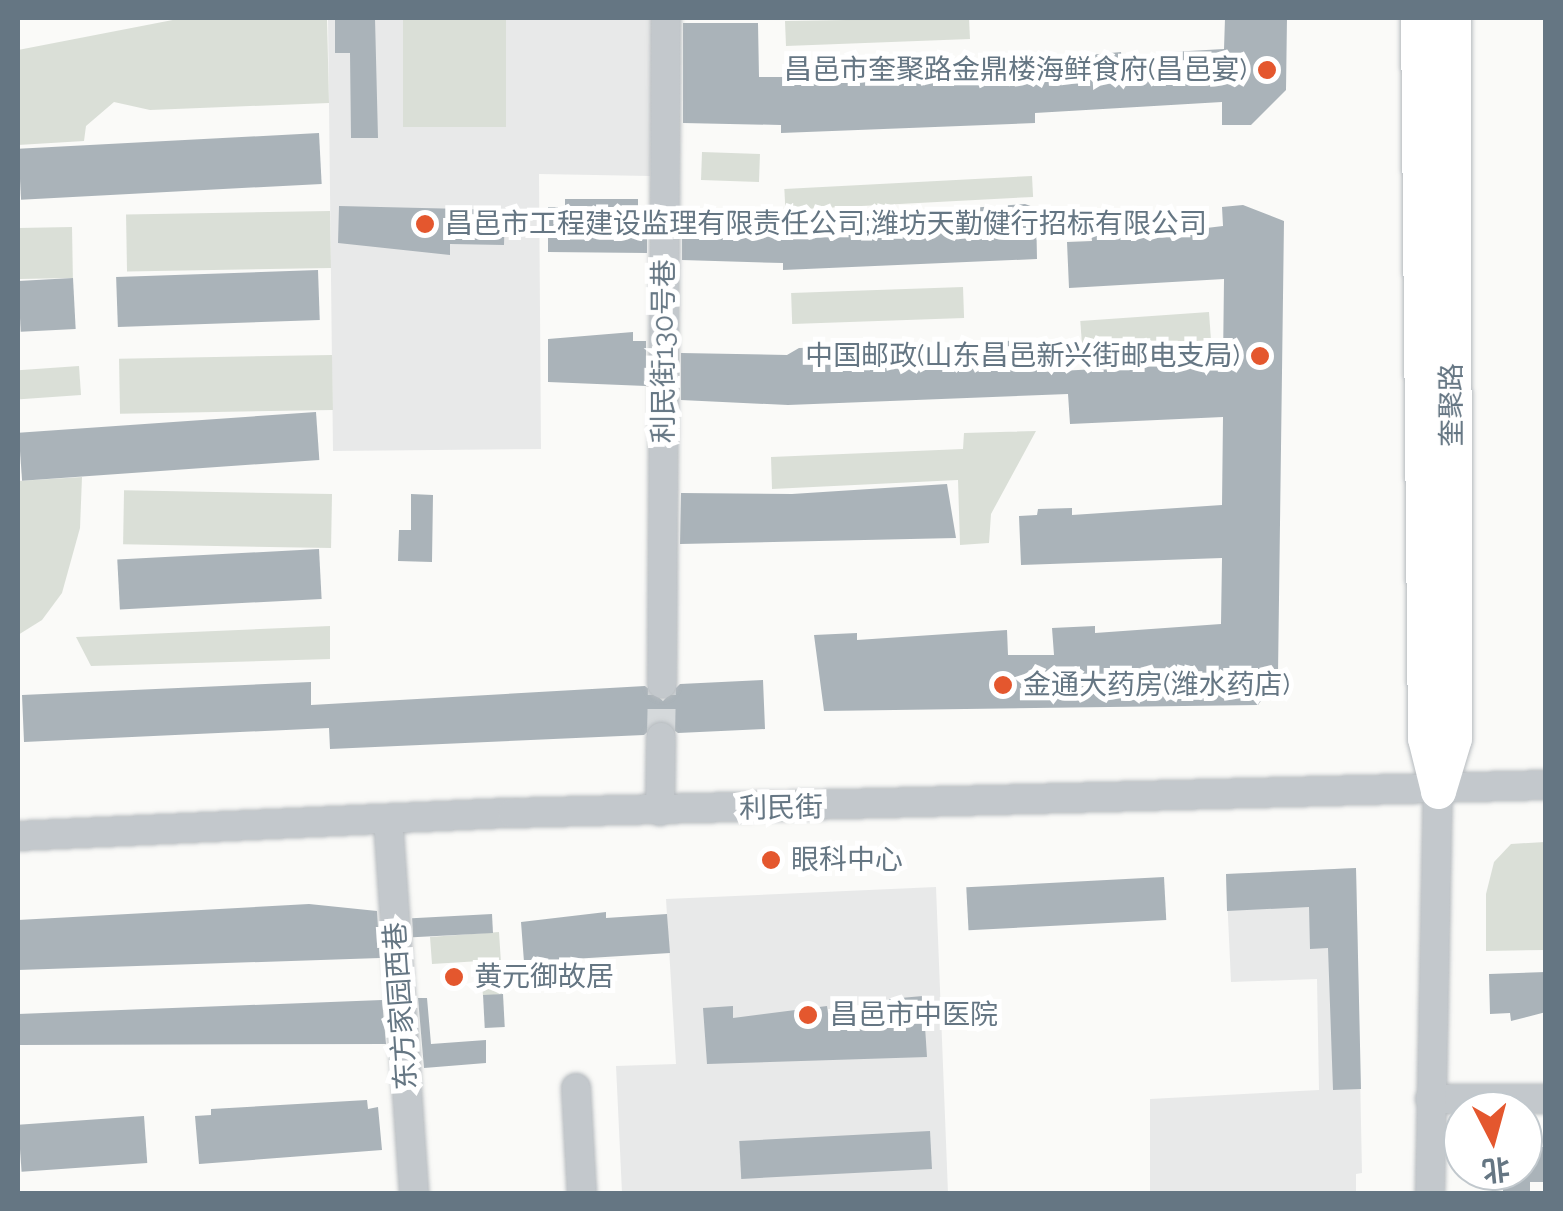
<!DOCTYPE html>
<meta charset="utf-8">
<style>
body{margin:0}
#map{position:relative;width:1563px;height:1211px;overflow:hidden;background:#fafaf8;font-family:Raleway,"Noto Sans SC",sans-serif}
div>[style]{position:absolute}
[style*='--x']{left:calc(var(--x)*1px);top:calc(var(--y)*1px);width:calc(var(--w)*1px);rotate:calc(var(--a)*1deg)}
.built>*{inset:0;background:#e8e9e9}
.green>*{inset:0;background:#dadfd7;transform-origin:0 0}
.building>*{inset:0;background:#aab3b9;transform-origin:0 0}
.minor-tunnel>*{height:28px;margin-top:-14px;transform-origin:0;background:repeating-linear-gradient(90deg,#d5d9db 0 28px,transparent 0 42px)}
.roads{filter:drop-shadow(0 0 2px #b5babe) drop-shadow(0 0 2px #b5babe)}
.minor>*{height:28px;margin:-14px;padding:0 14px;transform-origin:14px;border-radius:14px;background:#c3c8cc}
.major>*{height:35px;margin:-17.5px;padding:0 17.5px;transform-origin:17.5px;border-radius:17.5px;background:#fff}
.dots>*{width:28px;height:28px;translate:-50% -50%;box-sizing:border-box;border:5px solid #fff;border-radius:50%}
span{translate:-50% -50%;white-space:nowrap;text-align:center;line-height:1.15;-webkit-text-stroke:10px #fff;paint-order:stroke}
.poi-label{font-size:28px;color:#657683}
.right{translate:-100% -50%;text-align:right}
.left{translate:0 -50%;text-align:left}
.street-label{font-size:28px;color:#657683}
.frame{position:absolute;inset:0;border:20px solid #657683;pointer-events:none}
.north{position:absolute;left:1443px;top:1091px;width:100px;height:100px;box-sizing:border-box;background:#fff;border:2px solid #c1c8cd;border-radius:50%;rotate:174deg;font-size:28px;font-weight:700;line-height:40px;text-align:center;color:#657683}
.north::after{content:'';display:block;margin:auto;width:35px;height:45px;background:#e4572e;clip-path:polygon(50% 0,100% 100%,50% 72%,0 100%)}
</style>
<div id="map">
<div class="built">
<div style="clip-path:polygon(328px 18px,652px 18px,650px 176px,539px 174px,541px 449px,333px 451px)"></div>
<div style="clip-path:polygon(1356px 868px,1362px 1173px,1356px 1174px,1356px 1193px,1150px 1194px,1150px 1099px,1319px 1090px,1317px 979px,1231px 982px,1226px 874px)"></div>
<div style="clip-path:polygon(936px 887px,948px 1193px,622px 1193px,616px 1066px,676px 1064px,666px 899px)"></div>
</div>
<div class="green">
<div style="clip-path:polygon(183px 18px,327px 18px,329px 103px,150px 110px,114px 102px,86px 126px,84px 141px,18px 145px,18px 50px)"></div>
<div style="left:403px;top:18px;width:103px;height:109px"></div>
<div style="clip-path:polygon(969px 18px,970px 39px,786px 46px,785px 21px)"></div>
<div style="left:702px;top:152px;width:58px;height:28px;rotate:2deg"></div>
<div style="left:1032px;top:176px;width:21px;height:248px;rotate:87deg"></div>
<div style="left:330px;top:211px;width:57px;height:204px;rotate:89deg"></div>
<div style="left:72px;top:227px;width:51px;height:54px;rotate:89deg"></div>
<div style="left:963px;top:287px;width:31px;height:172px;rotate:88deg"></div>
<div style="left:1209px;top:312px;width:28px;height:129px;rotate:86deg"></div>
<div style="left:332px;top:355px;width:55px;height:213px;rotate:89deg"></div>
<div style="left:79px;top:366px;width:29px;height:61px;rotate:86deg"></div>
<div style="clip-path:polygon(1036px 431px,991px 514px,989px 543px,960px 545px,958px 480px,772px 489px,771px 457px,963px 449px,964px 433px)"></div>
<div style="clip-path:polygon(82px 477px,80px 528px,62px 593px,42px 620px,18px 635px,18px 481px)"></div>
<div style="left:332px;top:494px;width:54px;height:208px;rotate:91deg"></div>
<div style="clip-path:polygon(330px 626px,330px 659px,91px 666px,76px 637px)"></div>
<div style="clip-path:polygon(1545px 842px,1545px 950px,1486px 951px,1486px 894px,1494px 862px,1511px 844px)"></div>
<div style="clip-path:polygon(499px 932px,503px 994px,483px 996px,480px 961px,432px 964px,430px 937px)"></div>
</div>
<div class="building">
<div style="clip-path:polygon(335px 18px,375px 18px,378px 138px,351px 138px,350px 53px,335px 53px)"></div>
<div style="clip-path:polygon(1225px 18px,1287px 18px,1286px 90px,1251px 125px,1222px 125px,1222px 102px,1035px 113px,1035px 123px,781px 133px,781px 125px,683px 123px,683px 23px,758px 23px,759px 77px,883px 77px,989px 69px,1065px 71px,1065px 65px,1090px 64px,1089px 55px,1121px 52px,1122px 61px,1172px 58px,1171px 52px,1224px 49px)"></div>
<div style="left:319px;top:133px;width:51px;height:301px;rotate:87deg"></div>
<div style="clip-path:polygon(565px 199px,638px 199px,638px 208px,647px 208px,647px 253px,548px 252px,548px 207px,565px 207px)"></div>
<div style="clip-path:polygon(1025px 204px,1036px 208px,1037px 259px,783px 270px,783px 263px,682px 260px,682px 221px,706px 221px,707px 213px,731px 213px,731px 222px,782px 223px,782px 216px,794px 212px,885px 214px)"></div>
<div style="clip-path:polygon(1243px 205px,1284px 221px,1278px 675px,1258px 705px,824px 711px,814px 635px,857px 633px,857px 640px,1007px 630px,1008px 655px,1054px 655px,1052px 628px,1095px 626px,1095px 633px,1221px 624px,1222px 558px,1021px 565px,1019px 516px,1037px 515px,1038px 509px,1072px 508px,1072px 515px,1222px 505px,1223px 417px,1070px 424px,1068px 394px,788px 405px,681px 400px,681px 353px,787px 355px,799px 348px,1030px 340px,1041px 344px,1042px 372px,1223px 362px,1224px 279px,1069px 288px,1067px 242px,1092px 241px,1091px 232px,1123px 230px,1124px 238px,1223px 226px,1222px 207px)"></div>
<div style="clip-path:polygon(339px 206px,505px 210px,504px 245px,450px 244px,450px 255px,338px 243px)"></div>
<div style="left:318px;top:270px;width:50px;height:202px;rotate:88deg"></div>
<div style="left:73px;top:278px;width:51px;height:55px;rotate:87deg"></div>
<div style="clip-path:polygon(633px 332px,633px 341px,646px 341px,646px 386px,548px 382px,548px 339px)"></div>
<div style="left:316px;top:412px;width:48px;height:298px;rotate:86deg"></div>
<div style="clip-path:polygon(947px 484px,956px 538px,680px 544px,681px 493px,792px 494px)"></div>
<div style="clip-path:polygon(411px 494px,433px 495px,432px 562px,398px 561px,399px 530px,411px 530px)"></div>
<div style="left:319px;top:549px;width:50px;height:202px;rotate:87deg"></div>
<div style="clip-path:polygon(763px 680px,765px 729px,678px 733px,660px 720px,644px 735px,330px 749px,329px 728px,24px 742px,22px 695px,311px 682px,311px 705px,645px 686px,663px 701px,680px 684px)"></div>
<div style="clip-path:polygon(1356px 868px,1361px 1089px,1333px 1090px,1328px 948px,1310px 949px,1309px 907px,1227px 911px,1226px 874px)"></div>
<div style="left:1164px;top:877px;width:43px;height:198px;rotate:87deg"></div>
<div style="clip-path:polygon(309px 904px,377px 911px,380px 958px,18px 970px,18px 920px)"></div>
<div style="clip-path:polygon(606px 912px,606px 918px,667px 914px,670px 953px,524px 962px,521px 922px)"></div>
<div style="left:492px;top:914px;width:19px;height:80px;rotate:87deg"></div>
<div style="clip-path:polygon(1546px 972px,1546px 1012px,1511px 1021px,1510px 1013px,1490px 1014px,1489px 974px)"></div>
<div style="left:503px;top:994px;width:33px;height:20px;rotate:87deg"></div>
<div style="clip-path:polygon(923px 996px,927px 1057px,707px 1064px,703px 1008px,733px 1006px,733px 1018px,827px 1006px,828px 1013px,890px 1009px,889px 999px)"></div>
<div style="clip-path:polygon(418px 998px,427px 998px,431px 1044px,486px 1040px,486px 1063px,424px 1068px)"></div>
<div style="clip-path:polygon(382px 1000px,386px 1044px,18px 1045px,18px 1014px)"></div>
<div style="clip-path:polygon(367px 1100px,368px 1109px,378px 1107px,382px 1150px,199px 1164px,195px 1116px,211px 1115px,211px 1109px)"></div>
<div style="left:144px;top:1116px;width:47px;height:126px;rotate:86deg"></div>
<div style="left:930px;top:1131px;width:38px;height:191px;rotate:87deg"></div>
<div style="clip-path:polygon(1523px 1147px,1546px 1147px,1546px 1182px,1530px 1182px,1530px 1194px,1503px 1194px,1503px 1171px,1523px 1171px)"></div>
</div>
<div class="minor-tunnel">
<div style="--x:661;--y:737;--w:53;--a:-88.9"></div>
</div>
<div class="roads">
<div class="minor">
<div style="--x:662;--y:684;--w:666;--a:-89.66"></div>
<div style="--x:660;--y:811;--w:74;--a:-89.2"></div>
<div style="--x:388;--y:819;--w:376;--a:86"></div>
<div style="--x:18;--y:836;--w:495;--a:-2.7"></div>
<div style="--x:512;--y:813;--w:1034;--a:-1.55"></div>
<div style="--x:576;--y:1088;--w:106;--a:86.8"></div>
<div style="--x:1430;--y:1099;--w:116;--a:0"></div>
<div style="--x:1430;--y:1194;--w:403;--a:-88.9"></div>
</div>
<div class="major">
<div style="--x:1418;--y:18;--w:720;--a:89.44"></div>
<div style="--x:1425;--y:738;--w:54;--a:76"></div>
<div style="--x:1438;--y:791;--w:55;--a:-73.2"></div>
<div style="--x:1454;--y:738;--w:720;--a:-90.08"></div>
</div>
</div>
<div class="dots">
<div style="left:1267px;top:70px;background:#e4572e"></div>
<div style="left:425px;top:224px;background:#e4572e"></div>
<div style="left:1260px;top:356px;background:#e4572e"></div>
<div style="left:1003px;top:685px;background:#e4572e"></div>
<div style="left:771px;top:860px;background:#e4572e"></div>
<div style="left:454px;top:977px;background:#e4572e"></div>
<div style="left:808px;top:1015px;background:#e4572e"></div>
</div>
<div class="poi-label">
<span class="right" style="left:1247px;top:70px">昌邑市奎聚路金鼎楼海鲜食府(昌邑宴)</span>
<span class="left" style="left:445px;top:224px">昌邑市工程建设监理有限责任公司;潍坊天勤健行招标有限公司</span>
<span class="right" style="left:1240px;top:356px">中国邮政(山东昌邑新兴街邮电支局)</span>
<span class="left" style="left:1023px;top:685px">金通大药房(潍水药店)</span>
<span class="left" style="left:791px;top:860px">眼科中心</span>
<span class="left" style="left:474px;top:977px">黄元御故居</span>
<span class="left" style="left:830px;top:1015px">昌邑市中医院</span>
</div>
<div class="street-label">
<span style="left:664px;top:351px;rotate:-90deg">利民街130号巷</span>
<span style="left:1452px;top:405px;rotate:-90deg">奎聚路</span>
<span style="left:781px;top:808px;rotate:-1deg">利民街</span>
<span style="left:401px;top:1006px;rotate:-94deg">东方家园西巷</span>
</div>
<div class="frame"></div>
<div class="north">北</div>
</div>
